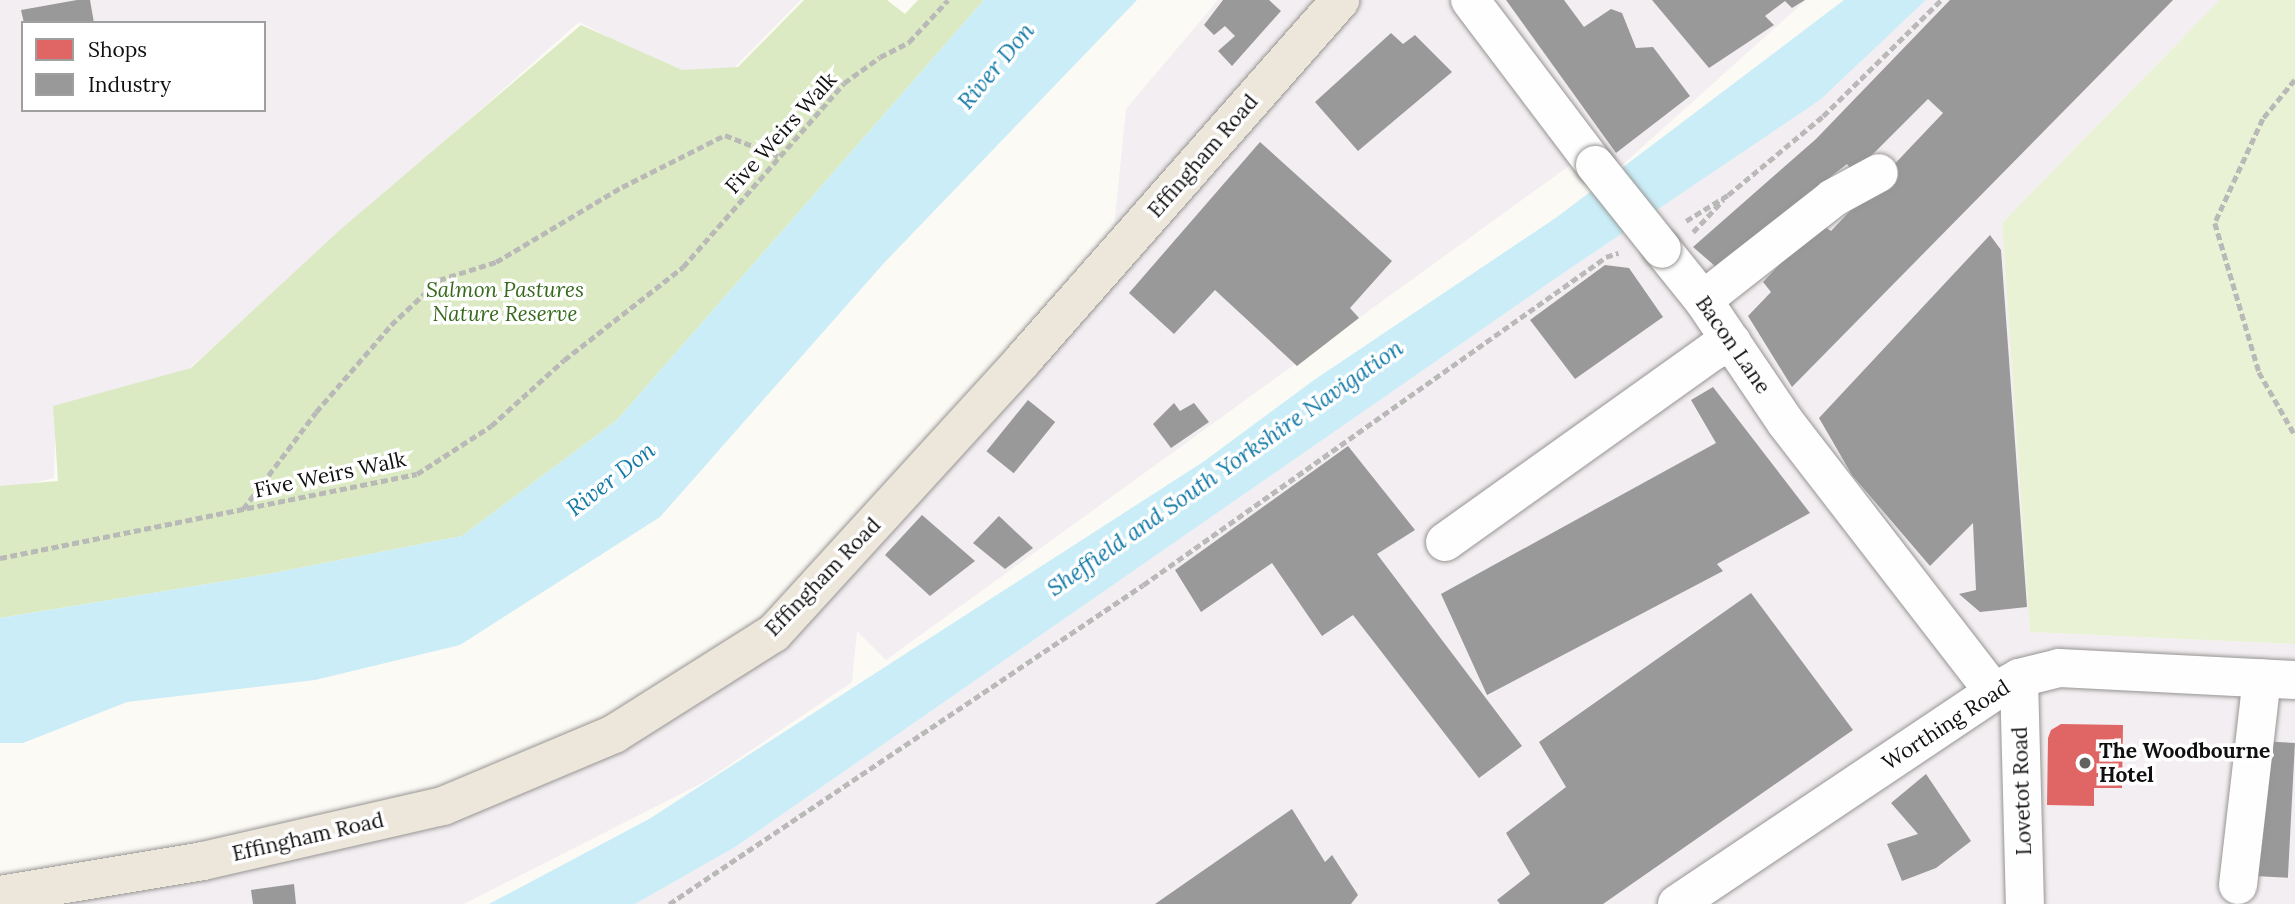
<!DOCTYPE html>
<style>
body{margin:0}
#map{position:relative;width:2295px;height:904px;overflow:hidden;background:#fcfaf5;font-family:Lora,serif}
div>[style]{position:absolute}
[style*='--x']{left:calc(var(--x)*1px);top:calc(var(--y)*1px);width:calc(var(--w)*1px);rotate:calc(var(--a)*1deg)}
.industrial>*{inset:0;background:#f3eef1}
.green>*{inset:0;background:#e9f2d5}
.forest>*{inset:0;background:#dbeac2}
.water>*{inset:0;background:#caedf7}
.shops>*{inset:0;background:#e06666}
.industry>*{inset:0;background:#999;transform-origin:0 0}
.path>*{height:4.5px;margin-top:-2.25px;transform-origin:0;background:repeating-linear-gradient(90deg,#b9b9b8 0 7px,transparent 0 10.5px)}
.roads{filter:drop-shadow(0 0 2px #969593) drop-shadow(0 0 2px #969593)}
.minor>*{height:38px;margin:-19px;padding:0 19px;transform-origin:19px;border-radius:19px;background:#fffefe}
.major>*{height:38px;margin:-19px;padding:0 19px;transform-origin:19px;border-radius:19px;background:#ede6da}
.bridges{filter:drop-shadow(0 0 2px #969593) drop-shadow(0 0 2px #969593)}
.minor-bridge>*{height:38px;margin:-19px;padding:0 19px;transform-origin:19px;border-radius:19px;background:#fffefe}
.dots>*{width:19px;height:19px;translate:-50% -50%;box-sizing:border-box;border:4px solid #fff;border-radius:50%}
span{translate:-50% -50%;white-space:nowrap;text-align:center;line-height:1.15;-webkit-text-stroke:7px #fff;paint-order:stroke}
.street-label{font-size:21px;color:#101010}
.park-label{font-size:21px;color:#376a1d;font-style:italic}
.poi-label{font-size:21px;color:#101010;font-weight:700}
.left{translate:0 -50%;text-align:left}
.water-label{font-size:23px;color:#147aa7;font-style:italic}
.legend{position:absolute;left:21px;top:21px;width:245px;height:91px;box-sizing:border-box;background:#fff;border:2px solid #9f9f9f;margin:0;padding:9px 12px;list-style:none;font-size:21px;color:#101010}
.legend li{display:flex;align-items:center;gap:14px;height:35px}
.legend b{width:35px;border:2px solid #9f9f9f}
</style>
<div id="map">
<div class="industrial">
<div style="clip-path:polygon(evenodd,0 0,801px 0,734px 68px,681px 75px,579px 22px,185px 372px,56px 407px,54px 478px,0 491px,0 0,23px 23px,264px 23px,264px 110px,23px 110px,23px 23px)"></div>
<div style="clip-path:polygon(1218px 0,1806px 0,1609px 177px,1580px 158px,886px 660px,857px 631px,852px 682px,704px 782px,464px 904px,0 904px,426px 813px,784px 636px,1109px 277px,1126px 109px)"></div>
<div style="clip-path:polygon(1926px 0,2220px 0,2002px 223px,2030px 632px,2295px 644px,2295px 904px,635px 904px,735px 847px,1556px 278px,1820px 100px)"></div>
</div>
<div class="green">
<div style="clip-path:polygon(2220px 0,2295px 0,2295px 644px,2030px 632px,2002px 223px)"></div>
</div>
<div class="forest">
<div style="clip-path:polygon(804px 0,887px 0,905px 14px,918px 0,984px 0,617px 420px,462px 536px,268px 574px,0 618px,0 486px,58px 481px,53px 406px,191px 368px,341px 229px,581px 25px,682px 70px,738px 67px)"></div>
</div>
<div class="water">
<div style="clip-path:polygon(984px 0,1137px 0,884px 263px,660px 517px,460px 645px,315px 680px,127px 702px,23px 743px,0 743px,0 618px,268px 574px,462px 536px,617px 420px)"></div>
<div style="clip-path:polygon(1844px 0,1926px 0,1820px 100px,1556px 278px,735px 847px,635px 904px,489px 904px,649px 819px,1203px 462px,1314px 380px,1557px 217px)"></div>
</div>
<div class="shops">
<div style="clip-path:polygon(2061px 724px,2123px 725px,2122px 788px,2094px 788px,2094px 806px,2047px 805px,2048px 738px,2051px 730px)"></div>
</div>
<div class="industry">
<div style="clip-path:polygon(77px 0,90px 0,94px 23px,24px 23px,21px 10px)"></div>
<div style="clip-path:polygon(1223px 0,1269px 0,1281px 11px,1232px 66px,1218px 51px,1235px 36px,1225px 26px,1214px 35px,1204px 25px)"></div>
<div style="clip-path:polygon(1506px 0,1564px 0,1584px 27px,1611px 9px,1622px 13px,1636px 48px,1653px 47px,1690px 96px,1616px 153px)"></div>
<div style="clip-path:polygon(1652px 0,1805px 0,1792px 8px,1785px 1px,1765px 16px,1774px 25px,1709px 68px)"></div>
<div style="clip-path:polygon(1950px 0,2173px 0,1792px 387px,1748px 316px,1771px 292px,1763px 282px,1819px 223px,1831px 231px,1943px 113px,1928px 99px,1854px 173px,1847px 164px,1715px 266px,1693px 247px,1816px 139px)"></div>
<div style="clip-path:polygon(1391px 33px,1403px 44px,1415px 35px,1452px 72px,1358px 151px,1315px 102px)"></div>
<div style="clip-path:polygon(1260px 142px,1392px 261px,1350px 308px,1359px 318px,1297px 366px,1215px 290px,1174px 334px,1129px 293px)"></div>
<div style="clip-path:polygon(1990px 235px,2001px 250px,2027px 607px,1980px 612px,1959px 594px,1976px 590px,1973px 523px,1930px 566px,1852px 475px,1819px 418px)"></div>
<div style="clip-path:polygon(1605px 265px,1629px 268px,1663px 317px,1575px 379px,1530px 320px)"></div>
<div style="clip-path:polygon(1713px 387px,1810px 513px,1717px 564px,1723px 571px,1487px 695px,1441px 594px,1716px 443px,1691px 400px)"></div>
<div style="left:1028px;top:400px;width:35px;height:66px;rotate:39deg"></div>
<div style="clip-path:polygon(1174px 403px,1180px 411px,1194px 403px,1209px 422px,1171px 448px,1153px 424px)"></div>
<div style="clip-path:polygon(1348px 446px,1415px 530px,1377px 554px,1522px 746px,1479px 778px,1353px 615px,1322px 636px,1272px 563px,1201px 612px,1175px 570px)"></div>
<div style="clip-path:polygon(922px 515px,975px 561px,930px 596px,885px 555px)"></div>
<div style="clip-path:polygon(999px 516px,1033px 548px,1005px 569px,973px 543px)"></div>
<div style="clip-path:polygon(1751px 593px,1853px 730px,1603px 904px,1500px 904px,1497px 900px,1530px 874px,1506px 833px,1566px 787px,1539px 742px)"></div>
<div style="left:2257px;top:741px;width:38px;height:135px;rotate:3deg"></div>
<div style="clip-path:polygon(1926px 774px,1971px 841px,1936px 868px,1902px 881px,1887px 844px,1918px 834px,1891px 803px)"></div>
<div style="clip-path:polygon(1292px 809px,1325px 862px,1332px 855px,1358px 895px,1351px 904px,1155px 904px)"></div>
<div style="clip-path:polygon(294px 884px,296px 904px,253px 904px,251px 890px)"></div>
</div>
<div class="path">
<div style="--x:2295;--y:80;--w:50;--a:129.4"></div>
<div style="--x:2263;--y:119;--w:115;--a:114.8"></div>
<div style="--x:2215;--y:223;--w:155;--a:73.5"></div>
<div style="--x:2259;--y:372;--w:73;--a:60.3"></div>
<div style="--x:1686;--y:221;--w:49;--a:-31.8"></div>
<div style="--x:1728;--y:195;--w:124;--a:-39.7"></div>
<div style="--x:1823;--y:116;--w:165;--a:-44.5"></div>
<div style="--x:1693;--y:232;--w:44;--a:-46.8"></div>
<div style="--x:243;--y:509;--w:121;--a:-53"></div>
<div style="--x:316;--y:412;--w:115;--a:-49.2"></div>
<div style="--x:391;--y:325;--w:66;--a:-43.2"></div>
<div style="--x:439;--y:280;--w:60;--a:-17.5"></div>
<div style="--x:496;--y:262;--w:147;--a:-30.8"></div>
<div style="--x:622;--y:187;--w:115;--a:-26.8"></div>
<div style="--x:725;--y:135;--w:57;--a:21.6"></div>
<div style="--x:0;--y:558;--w:425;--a:-11.4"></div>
<div style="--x:417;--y:474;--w:88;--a:-33"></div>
<div style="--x:491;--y:426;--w:98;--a:-42.1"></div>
<div style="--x:564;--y:360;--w:151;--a:-38"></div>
<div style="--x:683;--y:267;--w:244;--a:-48.8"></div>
<div style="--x:844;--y:83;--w:44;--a:-35.8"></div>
<div style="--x:880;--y:57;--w:33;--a:-27"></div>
<div style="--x:909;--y:42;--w:57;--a:-47.1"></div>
<div style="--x:669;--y:904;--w:571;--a:-33.94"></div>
<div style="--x:1143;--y:585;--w:567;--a:-35.31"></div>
<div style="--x:1606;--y:257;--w:13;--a:-18"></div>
</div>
<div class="roads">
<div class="minor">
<div style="--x:1470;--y:0;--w:207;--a:52.9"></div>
<div style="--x:1662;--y:249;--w:65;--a:51.2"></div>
<div style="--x:1703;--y:300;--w:148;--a:56"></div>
<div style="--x:1786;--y:423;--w:340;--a:52.3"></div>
<div style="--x:1703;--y:300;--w:165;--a:-38.1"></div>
<div style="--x:1833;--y:198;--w:52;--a:-28.5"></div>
<div style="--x:1445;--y:542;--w:329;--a:-35.5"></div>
<div style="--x:1713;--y:351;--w:21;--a:-25"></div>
<div style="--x:2019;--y:678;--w:226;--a:88.5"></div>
<div style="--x:2238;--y:885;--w:208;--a:-83.4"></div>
<div style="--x:1677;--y:904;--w:381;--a:-33.8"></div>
<div style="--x:1994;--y:692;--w:29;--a:-29"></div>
<div style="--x:2019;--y:678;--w:41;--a:-14"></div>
<div style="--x:2059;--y:668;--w:236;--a:2.9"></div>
</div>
<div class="major">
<div style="--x:0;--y:895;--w:206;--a:-9.5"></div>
<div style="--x:203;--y:861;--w:246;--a:-12.9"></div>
<div style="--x:443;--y:806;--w:186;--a:-22.8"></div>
<div style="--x:614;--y:734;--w:189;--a:-32.3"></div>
<div style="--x:774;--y:633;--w:369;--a:-47.6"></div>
<div style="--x:1023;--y:360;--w:480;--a:-48.6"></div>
</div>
</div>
<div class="bridges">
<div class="minor-bridge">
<div style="--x:1595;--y:165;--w:107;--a:51.4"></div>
</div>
</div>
<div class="dots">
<div style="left:2085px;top:763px;background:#636260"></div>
</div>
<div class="street-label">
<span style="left:781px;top:133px;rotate:-48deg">Five Weirs Walk</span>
<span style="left:1203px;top:156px;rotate:-49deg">Effingham Road</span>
<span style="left:1733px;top:345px;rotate:55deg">Bacon Lane</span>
<span style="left:330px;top:475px;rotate:-12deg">Five Weirs Walk</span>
<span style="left:823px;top:577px;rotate:-46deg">Effingham Road</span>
<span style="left:1946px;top:725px;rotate:-33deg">Worthing Road</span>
<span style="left:2022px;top:791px;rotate:-92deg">Lovetot Road</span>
<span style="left:308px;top:837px;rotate:-13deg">Effingham Road</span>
</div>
<div class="park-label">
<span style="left:505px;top:302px">Salmon Pastures<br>Nature Reserve</span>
</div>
<div class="poi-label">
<span class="left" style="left:2099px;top:763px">The Woodbourne<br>Hotel</span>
</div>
<div class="water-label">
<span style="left:996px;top:66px;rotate:-50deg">River Don</span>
<span style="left:1225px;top:468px;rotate:-35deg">Sheffield and South Yorkshire Navigation</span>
<span style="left:611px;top:479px;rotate:-38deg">River Don</span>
</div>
<ul class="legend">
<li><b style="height:19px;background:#e06666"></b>Shops</li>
<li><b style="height:19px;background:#999"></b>Industry</li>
</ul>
</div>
